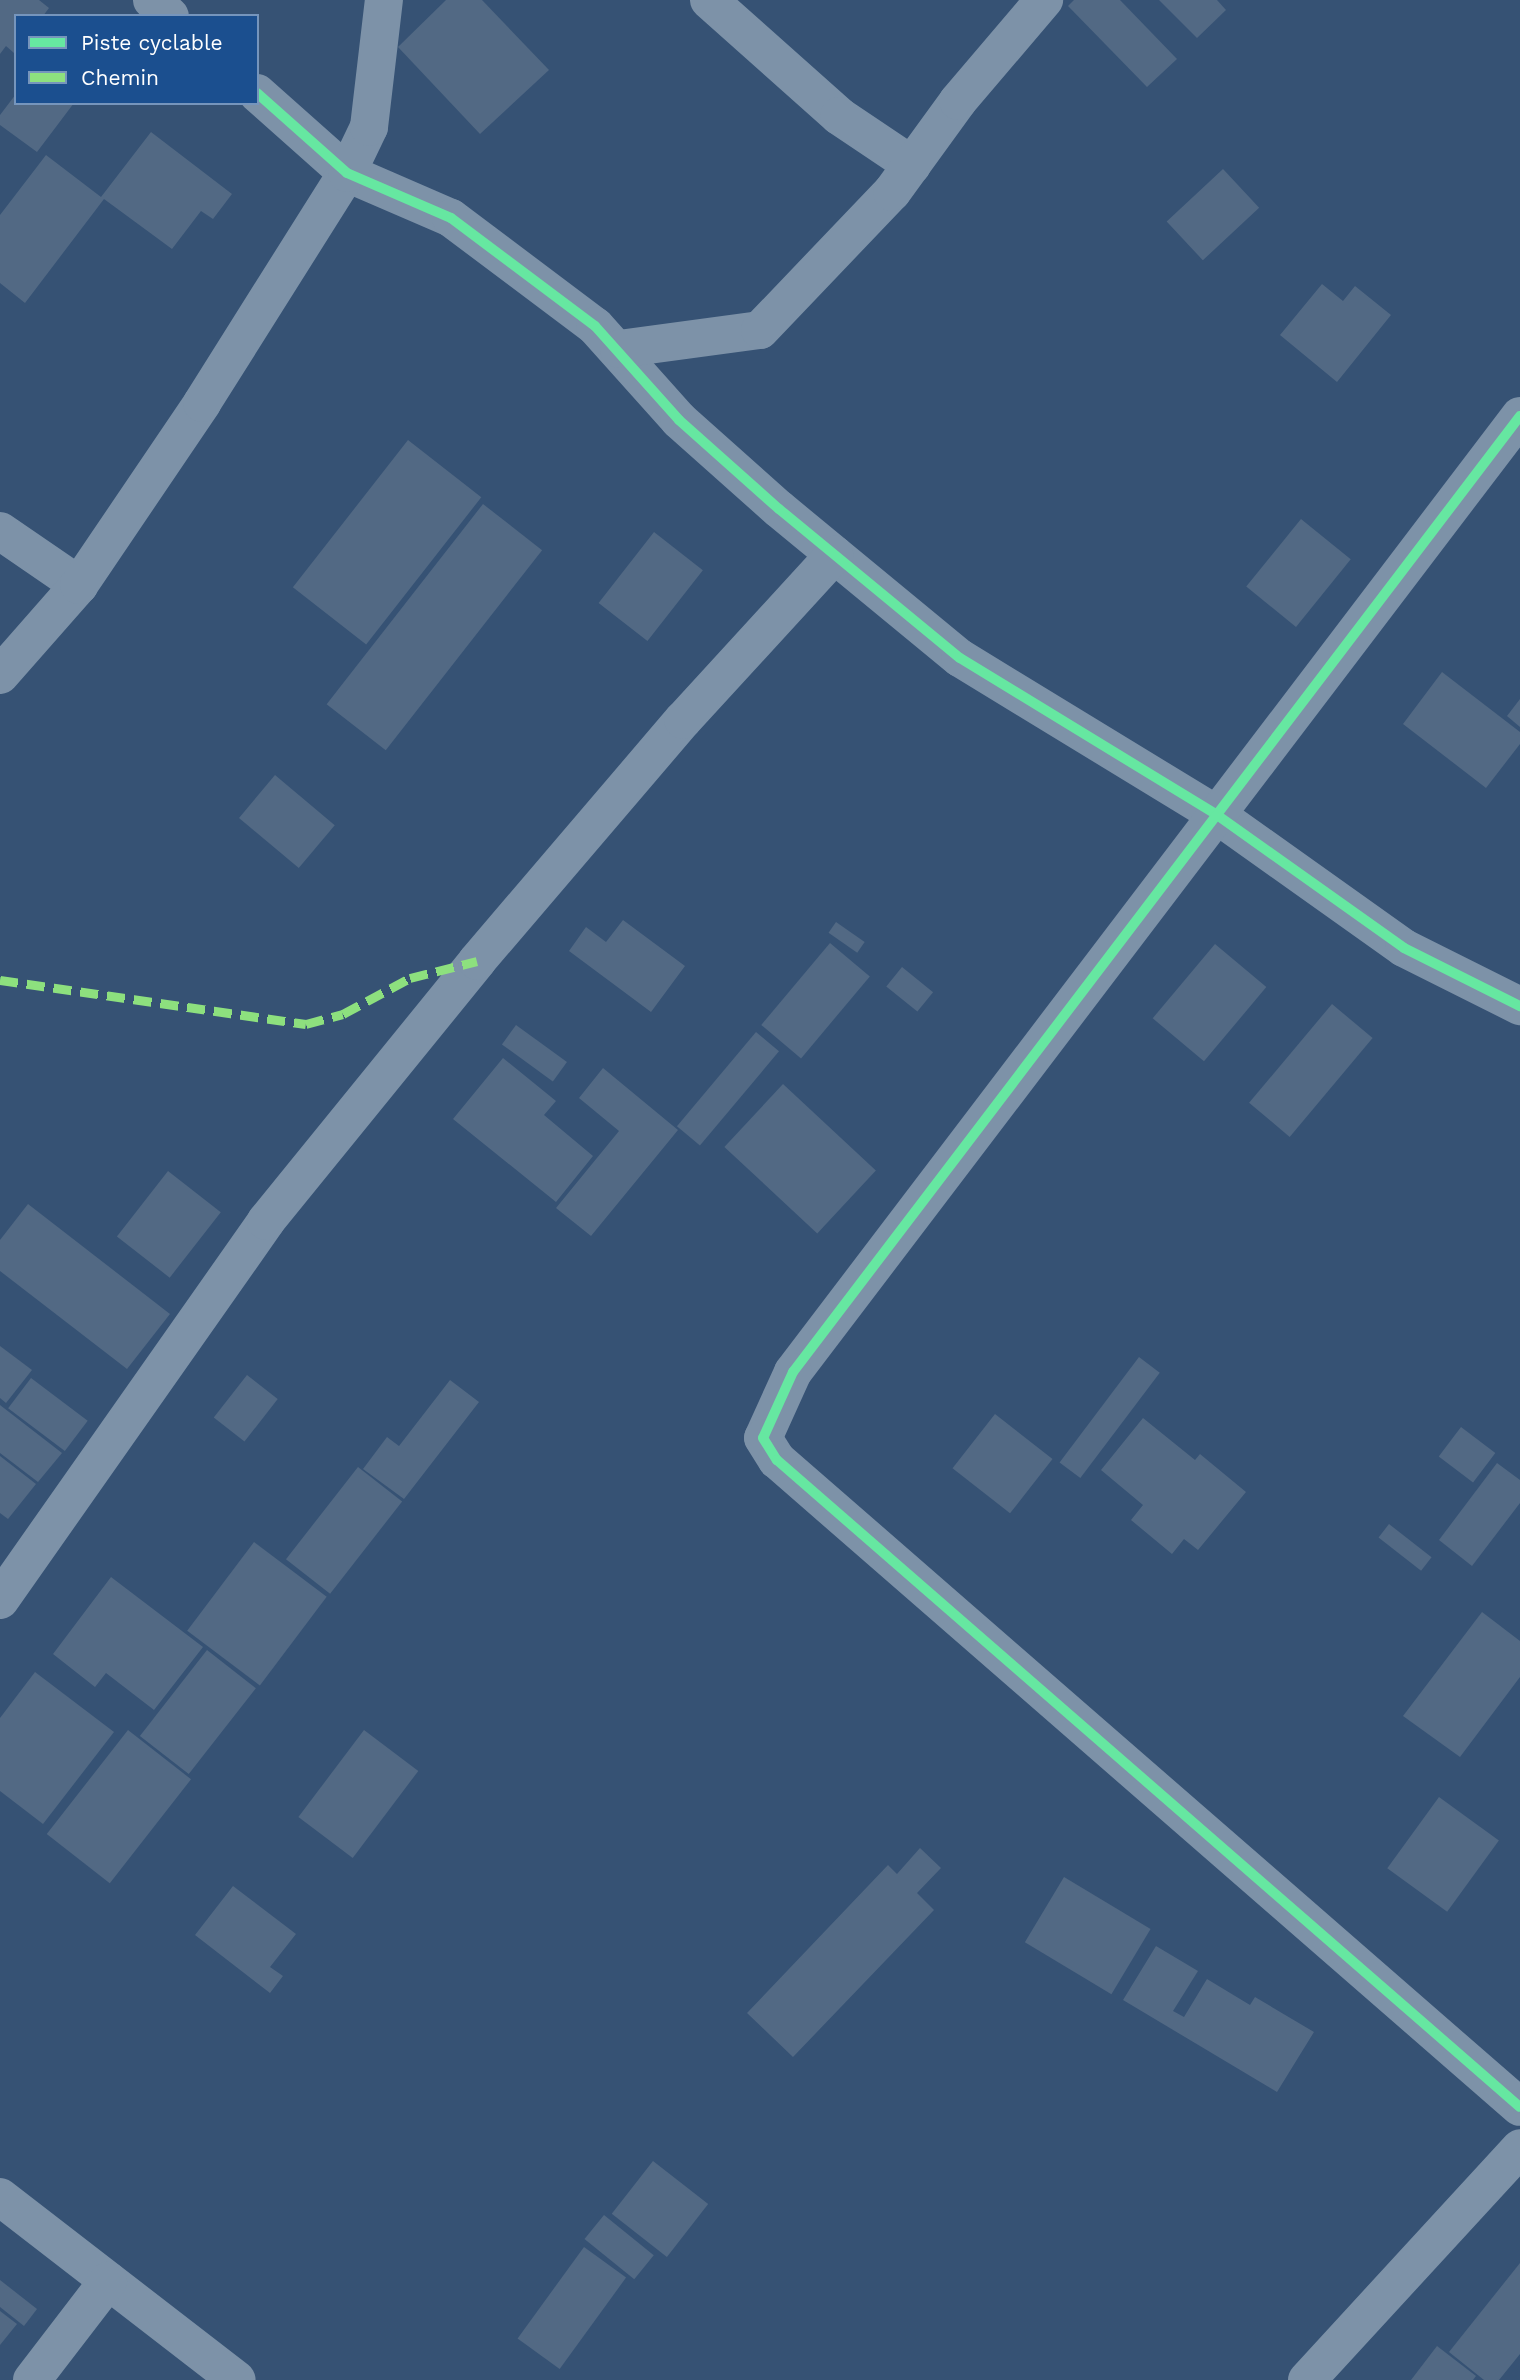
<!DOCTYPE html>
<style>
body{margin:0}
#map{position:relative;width:1520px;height:2380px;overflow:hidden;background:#365274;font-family:"Work Sans",sans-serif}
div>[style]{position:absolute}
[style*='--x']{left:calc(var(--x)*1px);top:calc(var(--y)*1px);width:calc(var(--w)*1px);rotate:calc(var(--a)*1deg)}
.building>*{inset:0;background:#526984;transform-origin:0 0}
.street>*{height:38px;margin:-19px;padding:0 19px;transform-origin:19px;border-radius:19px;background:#7d92a8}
.quiet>*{height:9px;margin-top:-4.5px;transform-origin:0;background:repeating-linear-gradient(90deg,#8de07e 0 18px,transparent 0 27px)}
.cycleway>*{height:10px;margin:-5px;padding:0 5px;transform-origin:5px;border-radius:5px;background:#66e7a1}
span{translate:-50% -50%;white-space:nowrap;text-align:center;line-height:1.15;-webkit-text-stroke:5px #1b4f8f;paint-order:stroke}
.legend{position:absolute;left:14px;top:14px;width:245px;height:91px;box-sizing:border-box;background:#1b4f8f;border:2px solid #7695bc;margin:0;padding:9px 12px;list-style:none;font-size:21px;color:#fff}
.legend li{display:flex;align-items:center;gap:14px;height:35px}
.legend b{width:35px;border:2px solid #7695bc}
</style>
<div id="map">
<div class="building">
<div style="clip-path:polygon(0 0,39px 0,49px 8px,43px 16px,16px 16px,14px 53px,6px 46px,0 54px)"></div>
<div style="clip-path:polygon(446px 0,482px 0,549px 70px,480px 134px,398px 47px)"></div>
<div style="clip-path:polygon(1074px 0,1120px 0,1177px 59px,1147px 87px,1068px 6px)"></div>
<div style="clip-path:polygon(1159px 0,1217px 0,1226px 10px,1197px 38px)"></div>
<div style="clip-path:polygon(16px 94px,16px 103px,74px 103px,37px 152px,0 125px,0 115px)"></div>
<div style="clip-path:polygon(151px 132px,232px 194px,213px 219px,201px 211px,172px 249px,104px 199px,25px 303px,0 283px,0 215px,46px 155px,101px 197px)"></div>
<div style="left:1223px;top:169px;width:53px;height:77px;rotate:47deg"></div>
<div style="clip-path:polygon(1322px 284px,1343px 301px,1355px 286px,1391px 315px,1337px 382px,1280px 335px)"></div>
<div style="left:408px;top:440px;width:93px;height:187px;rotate:38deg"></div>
<div style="left:483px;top:504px;width:75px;height:254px;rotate:38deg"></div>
<div style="left:1301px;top:519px;width:64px;height:87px;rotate:39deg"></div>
<div style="left:654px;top:532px;width:62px;height:90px;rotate:38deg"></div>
<div style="clip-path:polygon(1442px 672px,1520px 732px,1520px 744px,1486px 788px,1403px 724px)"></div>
<div style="clip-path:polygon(1520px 699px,1520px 727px,1507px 716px)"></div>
<div style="left:275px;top:775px;width:78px;height:56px;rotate:40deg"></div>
<div style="clip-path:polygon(623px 920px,685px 966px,651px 1012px,569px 951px,586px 927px,606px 942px)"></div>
<div style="left:836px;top:922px;width:35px;height:13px;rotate:35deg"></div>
<div style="left:830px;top:943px;width:52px;height:107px;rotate:40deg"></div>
<div style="left:1215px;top:944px;width:67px;height:97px;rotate:40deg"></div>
<div style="left:902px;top:967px;width:40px;height:25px;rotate:39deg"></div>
<div style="left:1332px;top:1004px;width:53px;height:129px;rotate:40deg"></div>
<div style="left:516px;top:1025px;width:63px;height:24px;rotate:36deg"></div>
<div style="left:756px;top:1032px;width:30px;height:123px;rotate:40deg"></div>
<div style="clip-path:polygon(503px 1058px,556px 1101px,544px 1115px,593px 1156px,556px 1202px,453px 1119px)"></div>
<div style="clip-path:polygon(603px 1068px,678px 1130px,591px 1236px,556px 1208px,619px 1131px,579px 1098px)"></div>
<div style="left:783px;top:1084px;width:127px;height:86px;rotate:43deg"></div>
<div style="left:168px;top:1171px;width:67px;height:83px;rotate:38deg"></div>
<div style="clip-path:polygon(28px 1204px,170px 1314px,127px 1369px,0 1271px,0 1240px)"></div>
<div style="clip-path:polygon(0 1346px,32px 1370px,6px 1403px,0 1398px)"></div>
<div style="left:1139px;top:1357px;width:26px;height:132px;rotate:37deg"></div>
<div style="left:247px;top:1375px;width:39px;height:54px;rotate:38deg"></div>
<div style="left:31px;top:1378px;width:71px;height:38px;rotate:37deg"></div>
<div style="clip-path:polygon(450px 1380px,479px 1402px,404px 1499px,363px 1469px,387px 1437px,399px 1446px)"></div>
<div style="clip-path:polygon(0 1405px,62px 1453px,38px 1482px,0 1453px)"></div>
<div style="left:995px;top:1414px;width:73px;height:69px;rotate:38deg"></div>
<div style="clip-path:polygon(1143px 1418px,1195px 1460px,1200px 1454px,1246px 1492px,1198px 1550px,1184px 1539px,1172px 1554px,1131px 1520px,1143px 1505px,1101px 1470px)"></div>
<div style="left:1461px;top:1427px;width:43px;height:37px;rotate:37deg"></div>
<div style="clip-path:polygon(0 1456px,36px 1484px,8px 1519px,0 1513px)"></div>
<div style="clip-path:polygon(1497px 1463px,1520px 1480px,1520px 1503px,1472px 1566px,1439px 1540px)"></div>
<div style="left:358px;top:1467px;width:56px;height:117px;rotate:38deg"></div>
<div style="left:1389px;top:1524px;width:54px;height:17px;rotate:38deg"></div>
<div style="left:254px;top:1542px;width:91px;height:111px;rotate:37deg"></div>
<div style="clip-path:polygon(111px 1577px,203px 1647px,154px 1710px,106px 1673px,95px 1687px,53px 1654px)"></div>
<div style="clip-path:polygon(1482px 1612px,1520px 1641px,1520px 1677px,1460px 1757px,1403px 1716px)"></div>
<div style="left:207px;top:1650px;width:62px;height:109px;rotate:38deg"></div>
<div style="clip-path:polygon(35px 1672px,114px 1732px,43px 1824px,0 1791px,0 1718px)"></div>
<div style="left:128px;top:1730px;width:80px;height:132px;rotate:38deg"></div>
<div style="left:364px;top:1730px;width:68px;height:109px;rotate:37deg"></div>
<div style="left:1439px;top:1797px;width:74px;height:88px;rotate:36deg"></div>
<div style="clip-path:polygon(920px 1848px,941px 1868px,917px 1893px,934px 1910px,793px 2057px,747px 2013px,888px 1865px,897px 1874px)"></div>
<div style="left:1064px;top:1877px;width:101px;height:76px;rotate:31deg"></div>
<div style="clip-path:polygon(233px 1886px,296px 1934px,270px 1967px,283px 1976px,270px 1993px,195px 1935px)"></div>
<div style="clip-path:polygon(1156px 1946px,1198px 1971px,1173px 2011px,1184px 2017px,1207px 1979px,1250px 2005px,1255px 1997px,1314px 2032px,1277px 2092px,1123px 2000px)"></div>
<div style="left:653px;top:2161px;width:70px;height:67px;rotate:38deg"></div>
<div style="left:604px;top:2215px;width:64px;height:31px;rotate:39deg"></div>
<div style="left:584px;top:2247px;width:52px;height:113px;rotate:36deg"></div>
<div style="clip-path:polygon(1520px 2263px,1520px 2354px,1499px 2380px,1484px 2380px,1449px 2352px)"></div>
<div style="clip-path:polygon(0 2280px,37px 2309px,24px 2326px,0 2307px)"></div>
<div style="clip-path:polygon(0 2311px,17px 2324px,0 2345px)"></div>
<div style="clip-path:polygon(1437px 2346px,1476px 2376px,1473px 2380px,1411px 2380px)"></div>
</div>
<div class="street">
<div style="--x:152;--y:0;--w:24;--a:42"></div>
<div style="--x:709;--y:0;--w:174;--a:41.7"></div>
<div style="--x:839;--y:116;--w:88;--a:33.9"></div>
<div style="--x:257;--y:93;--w:120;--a:41.6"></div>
<div style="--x:347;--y:173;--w:113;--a:23.4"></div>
<div style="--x:451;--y:218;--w:180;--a:36.9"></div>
<div style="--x:595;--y:326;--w:126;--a:48.2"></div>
<div style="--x:679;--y:420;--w:134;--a:41.7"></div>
<div style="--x:779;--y:509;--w:234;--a:39.5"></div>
<div style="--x:960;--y:658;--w:301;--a:31.4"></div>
<div style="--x:1217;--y:815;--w:229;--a:35.4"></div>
<div style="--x:1404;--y:948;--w:130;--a:26.6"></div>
<div style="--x:619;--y:349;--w:142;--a:-7.7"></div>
<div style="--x:760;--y:330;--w:191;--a:-46.3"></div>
<div style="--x:892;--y:192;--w:112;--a:-54"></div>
<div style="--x:958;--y:101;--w:133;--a:-49.6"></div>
<div style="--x:1520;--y:416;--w:1201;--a:127.25"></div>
<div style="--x:793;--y:1372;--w:72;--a:114.4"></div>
<div style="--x:763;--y:1438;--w:26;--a:58"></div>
<div style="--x:777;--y:1460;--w:985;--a:41.05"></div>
<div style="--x:0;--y:531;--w:96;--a:34.4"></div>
<div style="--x:0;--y:675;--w:120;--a:-48.7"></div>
<div style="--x:79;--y:585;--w:220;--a:-55.9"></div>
<div style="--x:202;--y:403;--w:272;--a:-57.8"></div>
<div style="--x:347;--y:173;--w:51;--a:-64.4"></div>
<div style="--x:369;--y:127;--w:128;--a:-83.3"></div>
<div style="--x:0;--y:1600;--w:463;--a:-54.9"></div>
<div style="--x:266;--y:1221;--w:335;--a:-50.9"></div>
<div style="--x:477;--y:961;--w:317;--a:-49.5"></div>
<div style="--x:683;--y:720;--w:224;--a:-47.5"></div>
<div style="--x:0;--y:2197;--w:299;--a:37.7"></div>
<div style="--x:32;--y:2380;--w:125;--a:-52.5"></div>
<div style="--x:1307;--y:2380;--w:315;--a:-47.4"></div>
</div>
<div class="quiet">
<div style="--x:0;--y:980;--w:309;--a:8.2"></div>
<div style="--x:306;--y:1024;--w:38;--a:-15"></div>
<div style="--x:343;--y:1014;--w:76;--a:-28.2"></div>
<div style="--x:410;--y:978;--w:69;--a:-14.2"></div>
</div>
<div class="cycleway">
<div style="--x:257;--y:93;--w:120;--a:41.6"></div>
<div style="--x:347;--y:173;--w:113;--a:23.4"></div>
<div style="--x:451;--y:218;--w:180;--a:36.9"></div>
<div style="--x:595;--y:326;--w:126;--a:48.2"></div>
<div style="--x:679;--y:420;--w:134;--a:41.7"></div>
<div style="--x:779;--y:509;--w:234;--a:39.5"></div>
<div style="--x:960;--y:658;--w:301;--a:31.4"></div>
<div style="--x:1217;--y:815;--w:229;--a:35.4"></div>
<div style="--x:1404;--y:948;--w:130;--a:26.6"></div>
<div style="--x:1520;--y:416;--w:1201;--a:127.25"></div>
<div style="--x:793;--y:1372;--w:72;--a:114.4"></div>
<div style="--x:763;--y:1438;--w:26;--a:58"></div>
<div style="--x:777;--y:1460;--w:985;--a:41.05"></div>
</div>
<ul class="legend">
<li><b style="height:9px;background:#66e7a1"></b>Piste cyclable</li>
<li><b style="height:9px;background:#8de07e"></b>Chemin</li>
</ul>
</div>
